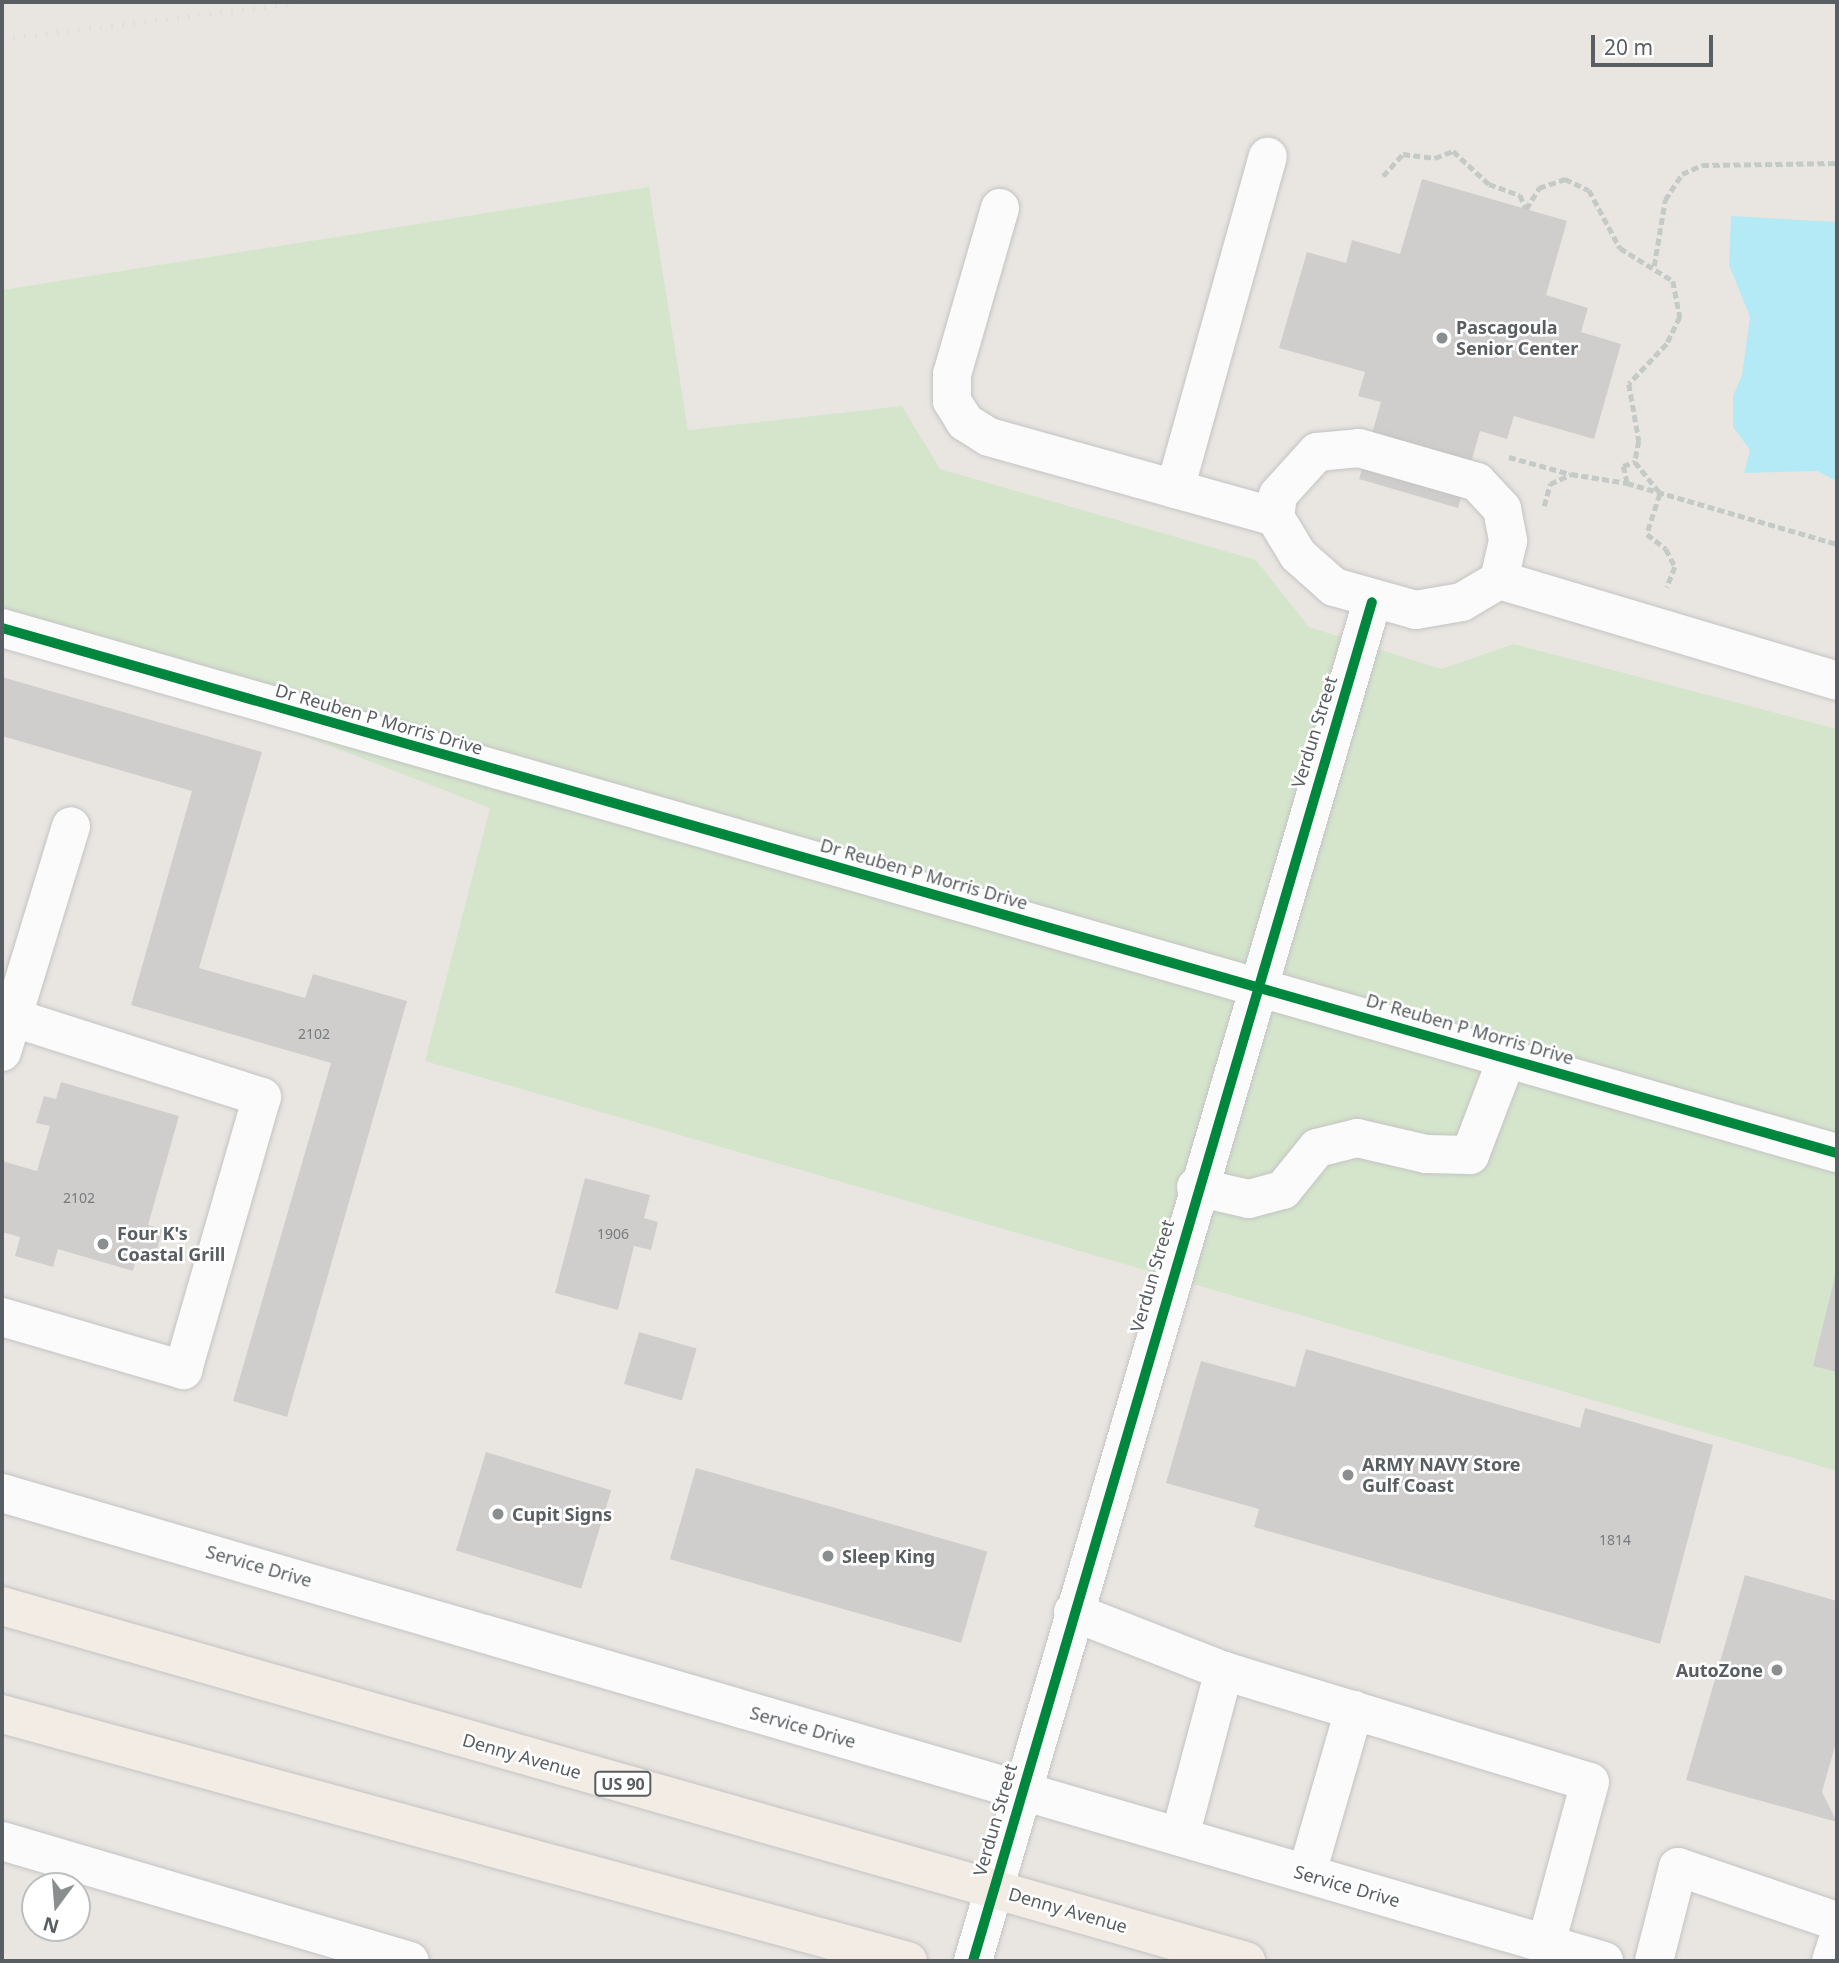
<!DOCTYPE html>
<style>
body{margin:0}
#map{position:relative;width:1839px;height:1963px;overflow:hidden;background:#e9e6e2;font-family:"Noto Sans",sans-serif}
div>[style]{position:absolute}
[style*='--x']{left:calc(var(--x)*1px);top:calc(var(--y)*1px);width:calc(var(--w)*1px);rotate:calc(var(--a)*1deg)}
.green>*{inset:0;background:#d5e5cc}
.water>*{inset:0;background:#b3eaf6}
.building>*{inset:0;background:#d0cecc;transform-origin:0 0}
.path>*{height:4.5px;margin-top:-2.25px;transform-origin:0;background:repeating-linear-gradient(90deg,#c4cbc6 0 7px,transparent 0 10.5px)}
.roads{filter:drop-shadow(0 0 2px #c4c4c3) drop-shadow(0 0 2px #c4c4c3)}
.minor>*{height:38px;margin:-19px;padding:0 19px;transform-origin:19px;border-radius:19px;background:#fcfbfb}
.major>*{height:38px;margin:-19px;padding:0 19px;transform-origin:19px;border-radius:19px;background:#f2ece5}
.rail>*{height:5px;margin-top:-2.5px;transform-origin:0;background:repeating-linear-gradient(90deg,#e0e0e0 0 2px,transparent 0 11px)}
.cycleway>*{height:10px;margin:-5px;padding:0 5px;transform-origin:5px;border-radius:5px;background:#00873e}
.dots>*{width:19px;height:19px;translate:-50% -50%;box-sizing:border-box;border:4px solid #fff;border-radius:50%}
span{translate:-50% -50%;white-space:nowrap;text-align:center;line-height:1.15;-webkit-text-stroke:5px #fff;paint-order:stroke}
.number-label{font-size:14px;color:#777b7d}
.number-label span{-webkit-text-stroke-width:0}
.shield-label span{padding:2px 5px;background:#fff;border:2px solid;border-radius:5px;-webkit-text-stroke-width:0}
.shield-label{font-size:16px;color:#585e61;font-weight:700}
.poi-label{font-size:18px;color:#585e61;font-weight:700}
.left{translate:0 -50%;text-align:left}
.right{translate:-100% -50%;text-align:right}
.street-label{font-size:18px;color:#585e61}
.frame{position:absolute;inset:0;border:4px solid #585e61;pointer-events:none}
.north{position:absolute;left:21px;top:1872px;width:70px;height:70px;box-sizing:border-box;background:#fff;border:2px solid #bcbfc0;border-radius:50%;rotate:196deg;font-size:19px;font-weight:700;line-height:28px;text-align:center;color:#585e61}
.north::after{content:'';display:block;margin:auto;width:24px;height:32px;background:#8b8e8e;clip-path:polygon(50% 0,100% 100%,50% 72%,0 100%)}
.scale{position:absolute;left:1591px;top:35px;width:122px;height:32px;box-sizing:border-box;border:4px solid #585e61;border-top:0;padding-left:9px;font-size:21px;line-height:24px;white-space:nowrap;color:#585e61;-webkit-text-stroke:5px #fff;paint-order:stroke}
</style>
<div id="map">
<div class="green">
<div style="clip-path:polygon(649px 187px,688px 430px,902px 406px,940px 469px,1256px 560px,1309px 627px,1441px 669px,1514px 644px,1837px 729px,1837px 1471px,425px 1061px,490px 808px,2px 619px,2px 290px)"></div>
</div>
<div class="water">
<div style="clip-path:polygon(1731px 216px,1837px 222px,1837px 481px,1817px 471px,1744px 473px,1750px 450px,1733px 427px,1733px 396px,1742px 375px,1750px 317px,1729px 265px)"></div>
</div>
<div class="building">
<div style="clip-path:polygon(1422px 179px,1567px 221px,1546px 295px,1588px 308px,1581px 332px,1621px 344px,1594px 439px,1514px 416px,1507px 439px,1480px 431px,1458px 508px,1359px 479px,1381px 402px,1358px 396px,1365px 372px,1279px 348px,1307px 252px,1346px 263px,1352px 240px,1400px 254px)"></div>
<div style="clip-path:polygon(2px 677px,262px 752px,199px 968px,305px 998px,313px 974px,407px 1001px,287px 1417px,233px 1401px,331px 1063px,131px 1005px,192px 791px,2px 736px)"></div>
<div style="clip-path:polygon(61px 1082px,179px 1116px,148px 1225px,163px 1229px,154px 1259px,137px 1255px,133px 1271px,58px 1249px,53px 1267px,15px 1256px,20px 1237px,2px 1232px,2px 1161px,37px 1171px,50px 1126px,36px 1123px,44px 1096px,56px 1099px)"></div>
<div style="clip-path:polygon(585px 1178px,650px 1195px,644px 1218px,658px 1222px,651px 1250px,634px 1246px,618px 1310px,555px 1293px)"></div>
<div style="clip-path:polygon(1836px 1272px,1837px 1272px,1837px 1372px,1813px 1366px)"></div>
<div style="left:639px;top:1332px;width:60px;height:54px;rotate:16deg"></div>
<div style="clip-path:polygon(1306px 1349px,1580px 1428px,1585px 1408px,1713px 1445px,1660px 1644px,1254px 1527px,1259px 1509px,1166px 1483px,1201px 1361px,1295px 1387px)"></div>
<div style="left:486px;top:1452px;width:131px;height:103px;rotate:17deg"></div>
<div style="left:696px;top:1468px;width:303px;height:95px;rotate:16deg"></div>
<div style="clip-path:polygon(1745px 1575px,1837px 1601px,1837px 1739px,1822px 1792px,1837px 1822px,1686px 1780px)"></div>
</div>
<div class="path">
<div style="--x:1383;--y:176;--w:30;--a:-48"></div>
<div style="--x:1403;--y:154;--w:32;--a:7"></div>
<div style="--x:1435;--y:158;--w:19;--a:-21"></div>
<div style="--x:1453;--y:151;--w:49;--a:42.5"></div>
<div style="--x:1489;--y:184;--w:33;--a:20"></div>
<div style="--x:1520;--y:195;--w:15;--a:67"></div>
<div style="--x:1526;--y:209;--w:25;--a:-58"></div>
<div style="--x:1539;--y:188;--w:28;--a:-19"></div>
<div style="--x:1565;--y:179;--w:26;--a:25"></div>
<div style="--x:1589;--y:190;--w:66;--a:61.9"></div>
<div style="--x:1620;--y:248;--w:62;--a:31.9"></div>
<div style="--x:1673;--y:281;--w:37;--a:79"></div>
<div style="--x:1680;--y:317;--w:30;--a:116"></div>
<div style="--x:1667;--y:344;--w:55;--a:133.5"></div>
<div style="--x:1629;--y:384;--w:58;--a:80"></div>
<div style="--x:1639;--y:441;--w:21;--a:101"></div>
<div style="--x:1654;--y:266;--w:67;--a:-80.5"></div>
<div style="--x:1665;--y:200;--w:31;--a:-57"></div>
<div style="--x:1682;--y:174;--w:22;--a:-24"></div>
<div style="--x:1702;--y:165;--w:135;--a:-0.8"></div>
<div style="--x:1509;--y:457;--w:63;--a:15.6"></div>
<div style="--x:1627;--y:483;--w:17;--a:-103"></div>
<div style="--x:1623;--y:466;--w:13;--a:-18"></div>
<div style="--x:1635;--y:462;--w:40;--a:51"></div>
<div style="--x:1660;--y:494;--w:42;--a:108"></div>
<div style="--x:1647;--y:534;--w:24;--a:38"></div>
<div style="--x:1666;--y:549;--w:20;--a:63"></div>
<div style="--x:1675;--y:567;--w:22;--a:111"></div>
<div style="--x:1544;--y:506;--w:23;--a:-75"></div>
<div style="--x:1550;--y:484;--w:23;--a:-25"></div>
<div style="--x:1571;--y:474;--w:57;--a:9.1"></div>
<div style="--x:1627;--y:483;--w:219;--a:16.2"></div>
</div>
<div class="roads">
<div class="minor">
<div style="--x:1000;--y:208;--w:173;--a:106.1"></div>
<div style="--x:952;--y:374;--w:27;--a:90"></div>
<div style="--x:952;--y:401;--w:25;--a:58"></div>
<div style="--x:965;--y:422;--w:28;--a:32"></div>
<div style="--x:989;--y:437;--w:297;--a:15.6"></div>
<div style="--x:1359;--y:448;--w:123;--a:16.1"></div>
<div style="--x:1477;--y:482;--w:37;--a:47"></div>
<div style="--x:1502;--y:509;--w:33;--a:79"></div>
<div style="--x:1508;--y:541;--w:40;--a:103"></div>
<div style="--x:1499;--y:580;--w:43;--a:149.3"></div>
<div style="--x:1462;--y:602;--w:47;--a:170.1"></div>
<div style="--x:1416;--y:610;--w:85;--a:-164.3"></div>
<div style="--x:1334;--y:587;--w:48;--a:-138.4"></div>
<div style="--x:1298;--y:555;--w:44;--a:-121.2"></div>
<div style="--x:1275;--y:517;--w:22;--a:-82"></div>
<div style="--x:1278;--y:495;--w:58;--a:-47.8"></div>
<div style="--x:1317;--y:452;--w:42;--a:-5.4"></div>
<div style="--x:1175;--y:489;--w:345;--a:-74.4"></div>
<div style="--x:1499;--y:580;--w:353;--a:16.6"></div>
<div style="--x:2;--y:628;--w:1909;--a:15.97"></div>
<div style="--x:2;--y:1052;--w:236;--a:-73"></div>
<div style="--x:1196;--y:1187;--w:54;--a:12.8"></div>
<div style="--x:1249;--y:1199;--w:35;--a:-15"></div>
<div style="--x:1283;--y:1190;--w:54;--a:-51"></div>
<div style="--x:1317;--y:1148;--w:41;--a:-14"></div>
<div style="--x:1357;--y:1138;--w:71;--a:13.1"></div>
<div style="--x:1426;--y:1154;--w:44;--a:1.3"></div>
<div style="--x:1470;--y:1155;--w:104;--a:-69.1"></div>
<div style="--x:2;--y:1317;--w:189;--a:16.3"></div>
<div style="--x:183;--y:1370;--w:284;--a:-73.9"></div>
<div style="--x:262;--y:1097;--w:262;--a:-162.3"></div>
<div style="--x:2;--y:1493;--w:1669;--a:16.28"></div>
<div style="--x:1073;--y:1612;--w:162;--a:21.3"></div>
<div style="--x:1180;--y:1836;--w:171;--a:-75.1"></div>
<div style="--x:1224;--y:1671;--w:382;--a:16.9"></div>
<div style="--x:1590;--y:1782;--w:168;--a:105.2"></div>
<div style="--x:2;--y:1841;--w:425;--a:16.4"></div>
<div style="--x:1307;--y:1873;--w:170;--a:-73.9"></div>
<div style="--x:973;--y:1961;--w:1416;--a:-73.64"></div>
<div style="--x:1654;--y:1961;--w:97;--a:-75.7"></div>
<div style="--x:1678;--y:1867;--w:168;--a:18.8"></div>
<div style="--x:1831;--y:1961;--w:19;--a:-72"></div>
</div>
<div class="major">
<div style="--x:2;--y:1606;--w:1294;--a:15.93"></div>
<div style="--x:2;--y:1714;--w:939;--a:15.25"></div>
</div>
</div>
<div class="rail">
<div style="--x:2;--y:39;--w:303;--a:-7"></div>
</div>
<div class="cycleway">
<div style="--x:2;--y:628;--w:1909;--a:15.97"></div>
<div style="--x:973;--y:1961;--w:1416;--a:-73.64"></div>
</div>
<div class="dots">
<div style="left:1442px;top:338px;background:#8b8e8e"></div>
<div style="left:103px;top:1244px;background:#8b8e8e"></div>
<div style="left:1348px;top:1475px;background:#8b8e8e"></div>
<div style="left:498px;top:1514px;background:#8b8e8e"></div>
<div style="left:828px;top:1556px;background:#8b8e8e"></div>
<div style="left:1777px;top:1670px;background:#8b8e8e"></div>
</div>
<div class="number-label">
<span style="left:314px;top:1034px">2102</span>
<span style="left:79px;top:1198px">2102</span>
<span style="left:613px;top:1234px">1906</span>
<span style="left:1615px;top:1540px">1814</span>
</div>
<div class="shield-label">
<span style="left:623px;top:1784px">US 90</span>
</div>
<div class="poi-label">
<span class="left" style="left:1456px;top:338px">Pascagoula<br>Senior Center</span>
<span class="left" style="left:117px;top:1244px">Four K's<br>Coastal Grill</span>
<span class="left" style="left:1362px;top:1475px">ARMY NAVY Store<br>Gulf Coast</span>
<span class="left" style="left:512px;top:1514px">Cupit Signs</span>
<span class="left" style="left:842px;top:1556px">Sleep King</span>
<span class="right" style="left:1763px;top:1670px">AutoZone</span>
</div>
<div class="street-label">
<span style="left:379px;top:719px;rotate:16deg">Dr Reuben P Morris Drive</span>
<span style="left:1314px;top:732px;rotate:-73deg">Verdun Street</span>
<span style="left:924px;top:874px;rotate:16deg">Dr Reuben P Morris Drive</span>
<span style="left:1470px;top:1029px;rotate:16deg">Dr Reuben P Morris Drive</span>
<span style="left:1152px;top:1276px;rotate:-74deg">Verdun Street</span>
<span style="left:259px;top:1566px;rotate:16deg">Service Drive</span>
<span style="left:803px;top:1727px;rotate:16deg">Service Drive</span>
<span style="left:522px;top:1756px;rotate:16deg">Denny Avenue</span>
<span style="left:995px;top:1820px;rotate:-74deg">Verdun Street</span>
<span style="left:1347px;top:1886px;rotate:16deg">Service Drive</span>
<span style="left:1068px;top:1910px;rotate:16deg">Denny Avenue</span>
</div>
<div class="frame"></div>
<div class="north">N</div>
<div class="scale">20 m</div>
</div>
